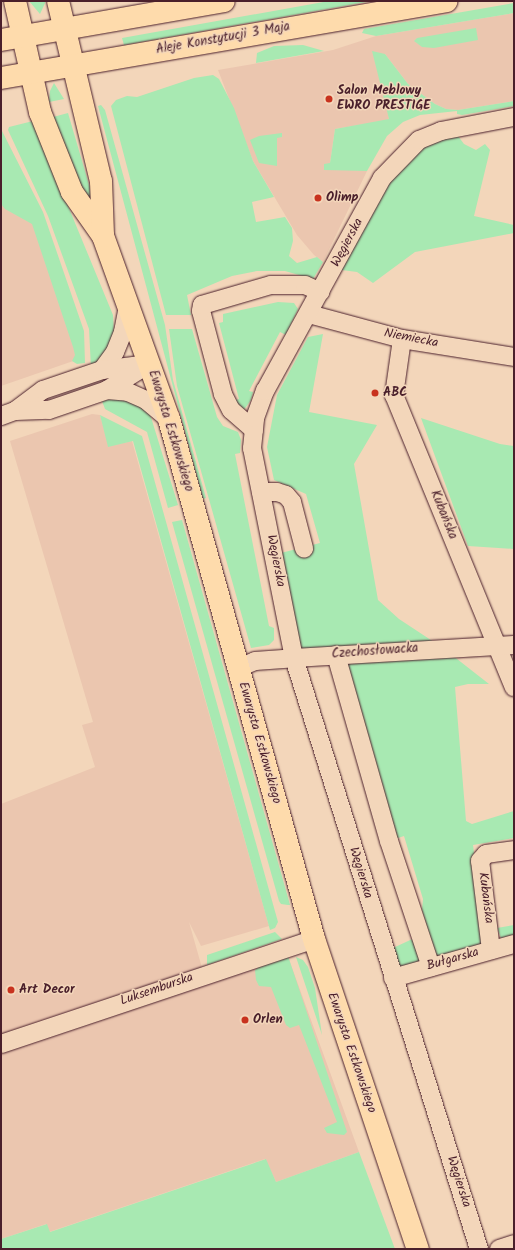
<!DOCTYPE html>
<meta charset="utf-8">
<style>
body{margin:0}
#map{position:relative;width:515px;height:1250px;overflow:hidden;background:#f3d6ba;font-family:Kalam,sans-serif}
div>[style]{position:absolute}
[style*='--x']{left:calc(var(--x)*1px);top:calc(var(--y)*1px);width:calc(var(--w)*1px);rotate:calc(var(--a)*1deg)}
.built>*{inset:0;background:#ebc6af}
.green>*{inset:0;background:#a8e9b2}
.roads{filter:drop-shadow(0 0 1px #4a1f2b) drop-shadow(0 0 1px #4a1f2b)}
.minor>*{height:18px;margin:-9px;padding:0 9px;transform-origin:9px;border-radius:9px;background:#f3d6ba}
.major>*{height:22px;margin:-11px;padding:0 11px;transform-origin:11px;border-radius:11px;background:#fedbac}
.dots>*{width:11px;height:11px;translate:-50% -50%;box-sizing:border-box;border:2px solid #f3d6ba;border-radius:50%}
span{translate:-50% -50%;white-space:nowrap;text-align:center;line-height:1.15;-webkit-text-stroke:3px #f3d6ba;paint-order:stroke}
.street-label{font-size:13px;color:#4a1f2b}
.poi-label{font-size:13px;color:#4a1f2b;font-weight:700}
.left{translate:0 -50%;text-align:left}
.frame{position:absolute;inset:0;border:2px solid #4a1f2b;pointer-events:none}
</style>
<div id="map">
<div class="built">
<div style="clip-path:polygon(514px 13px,514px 101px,458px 110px,446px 109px,435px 104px,408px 84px,385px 54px,389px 120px,335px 129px,330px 163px,367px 171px,323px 262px,314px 255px,297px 235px,253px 161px,218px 70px,333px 50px,376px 36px)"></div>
<div style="clip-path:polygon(1px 193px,33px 219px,79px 359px,1px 386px)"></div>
<div style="clip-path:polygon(92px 414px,100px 415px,109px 446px,132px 441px,269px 926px,201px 946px,189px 922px,206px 982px,287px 954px,359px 1152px,276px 1182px,265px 1159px,49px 1232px,46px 1224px,1px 1239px,1px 804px,95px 767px,82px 725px,93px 722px,10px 441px)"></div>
</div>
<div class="green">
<div style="clip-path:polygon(29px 1px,46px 1px,40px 14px)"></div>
<div style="clip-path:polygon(329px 1px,372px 1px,124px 45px,122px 38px)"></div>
<div style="clip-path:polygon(514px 3px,514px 13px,376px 36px,362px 33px,364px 29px)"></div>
<div style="clip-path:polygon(476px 28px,478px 40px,434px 48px,422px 47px,414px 41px,417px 38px)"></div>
<div style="clip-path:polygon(303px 45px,324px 51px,256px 63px,257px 53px,274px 46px)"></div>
<div style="clip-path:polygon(372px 51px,385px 54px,408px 84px,435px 104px,446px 109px,458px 110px,514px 101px,514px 106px,462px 115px,457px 114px,457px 111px,420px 115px,403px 122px,387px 136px,367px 171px,324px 170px,324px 164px,330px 163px,335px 129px,389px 119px)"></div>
<div style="clip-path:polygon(213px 75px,219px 79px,234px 108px,253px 161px,274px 197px,252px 202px,256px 222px,285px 217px,292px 228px,293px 241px,289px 256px,297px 263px,317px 257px,323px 262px,313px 279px,285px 271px,257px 271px,232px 276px,187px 295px,191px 315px,166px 315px,111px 106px,116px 100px,127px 96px,137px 97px,194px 78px)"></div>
<div style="clip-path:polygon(54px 83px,64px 99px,49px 102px,50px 91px)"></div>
<div style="clip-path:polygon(101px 105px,105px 110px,165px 325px,173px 380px,206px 498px,203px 499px,98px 106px)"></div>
<div style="clip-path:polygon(68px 113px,94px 202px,88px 204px,53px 117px)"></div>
<div style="clip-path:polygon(33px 121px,113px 315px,114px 332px,106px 355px,91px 368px,89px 329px,48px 216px,8px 130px,9px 127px)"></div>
<div style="clip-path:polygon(1px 129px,43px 212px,84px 331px,85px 363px,77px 364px,72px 361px,75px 355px,73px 347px,32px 224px,5px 209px,1px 204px)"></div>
<div style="clip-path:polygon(282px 133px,282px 137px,277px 138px,277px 166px,259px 163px,250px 140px,259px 136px)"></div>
<div style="clip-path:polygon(458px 136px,464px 144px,476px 150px,485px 144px,490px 150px,474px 216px,514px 225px,514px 233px,415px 252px,373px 283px,357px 272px,334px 269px,382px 178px,419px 140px)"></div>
<div style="clip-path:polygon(278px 302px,294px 303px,298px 309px,286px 335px,280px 332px,249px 391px,253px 392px,251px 400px,243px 411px,227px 403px,239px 399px,219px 323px,223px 322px,223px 314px)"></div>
<div style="clip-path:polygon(169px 329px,192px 329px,217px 417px,223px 426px,238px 432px,241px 440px,240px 453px,235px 454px,269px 626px,274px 628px,274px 640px,269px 645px,251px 648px,177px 386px)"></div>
<div style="clip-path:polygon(323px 334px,309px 412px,377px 425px,354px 464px,378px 600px,399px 619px,443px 648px,489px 684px,468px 684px,455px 687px,466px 821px,472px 824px,514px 811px,514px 838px,473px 845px,485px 943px,397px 971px,393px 948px,421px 935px,426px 924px,422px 910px,423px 899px,404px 836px,389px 841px,336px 655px,294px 658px,273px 555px,320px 543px,306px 494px,274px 480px,267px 447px,277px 395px,308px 337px)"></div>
<div style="clip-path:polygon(115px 398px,133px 402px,150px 414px,178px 505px,168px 508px,147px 432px,105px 409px,102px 401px)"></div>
<div style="clip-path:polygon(100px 415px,142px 436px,278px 922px,275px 928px,270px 930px,133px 441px,108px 447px)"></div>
<div style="clip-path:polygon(421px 418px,500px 444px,514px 446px,514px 549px,468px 546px)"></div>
<div style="clip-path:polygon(182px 520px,290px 905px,288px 905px,281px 904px,279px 901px,172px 522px)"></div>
<div style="clip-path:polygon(514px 925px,514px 935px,501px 938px,497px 928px)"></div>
<div style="clip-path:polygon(275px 932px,282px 939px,207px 965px,207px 955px)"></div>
<div style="clip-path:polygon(288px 956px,347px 1132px,344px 1135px,327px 1133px,324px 1128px,337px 1122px,299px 1025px,290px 1028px,286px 1025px,271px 987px,259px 986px,256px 980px,255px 970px,260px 966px)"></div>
<div style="clip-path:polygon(296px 957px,303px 960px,308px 967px,315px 988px,322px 1035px)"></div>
<div style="clip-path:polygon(359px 1152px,395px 1249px,1px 1249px,1px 1239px,47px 1224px,50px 1232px,266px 1159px,276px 1182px)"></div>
</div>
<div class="roads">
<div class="minor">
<div style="--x:309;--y:314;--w:96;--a:15"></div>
<div style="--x:402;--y:339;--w:113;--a:9.1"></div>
<div style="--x:402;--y:339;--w:57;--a:98.1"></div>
<div style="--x:394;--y:395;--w:316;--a:67.7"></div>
<div style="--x:102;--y:370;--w:22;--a:-54"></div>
<div style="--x:115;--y:352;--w:22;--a:-68"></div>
<div style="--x:123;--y:332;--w:26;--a:-79"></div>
<div style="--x:107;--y:390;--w:21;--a:5"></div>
<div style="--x:128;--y:392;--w:20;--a:24"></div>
<div style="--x:146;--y:400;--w:30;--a:40"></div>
<div style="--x:15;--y:411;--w:35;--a:-37"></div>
<div style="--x:43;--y:390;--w:62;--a:-18.7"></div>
<div style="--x:102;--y:370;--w:47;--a:-7.3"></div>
<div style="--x:1;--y:416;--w:15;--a:-20"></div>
<div style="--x:15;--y:411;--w:34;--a:-2"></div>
<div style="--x:49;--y:410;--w:61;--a:-19"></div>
<div style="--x:107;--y:390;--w:49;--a:-31.8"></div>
<div style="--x:254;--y:430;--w:30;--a:-139"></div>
<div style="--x:231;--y:410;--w:18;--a:-117"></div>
<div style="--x:223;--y:394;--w:86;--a:-104.8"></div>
<div style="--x:201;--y:311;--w:6;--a:-81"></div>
<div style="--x:202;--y:305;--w:72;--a:-16.2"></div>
<div style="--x:271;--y:285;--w:34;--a:0"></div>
<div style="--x:305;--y:285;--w:17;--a:24"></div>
<div style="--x:261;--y:492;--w:16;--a:0"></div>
<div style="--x:277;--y:492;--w:9;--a:18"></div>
<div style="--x:286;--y:495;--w:9;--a:49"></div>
<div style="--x:292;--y:502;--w:48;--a:75.4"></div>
<div style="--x:336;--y:655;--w:193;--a:74.1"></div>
<div style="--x:389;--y:841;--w:133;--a:71.6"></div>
<div style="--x:238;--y:668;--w:18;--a:-22"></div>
<div style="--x:255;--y:661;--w:39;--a:-4"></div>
<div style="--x:294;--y:658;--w:220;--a:-3.4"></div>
<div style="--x:491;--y:950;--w:90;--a:-97"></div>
<div style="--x:480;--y:861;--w:9;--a:-49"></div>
<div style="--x:486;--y:854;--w:28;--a:-8"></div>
<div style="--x:393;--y:978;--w:126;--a:-15.7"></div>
<div style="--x:1;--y:1044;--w:330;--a:-18.5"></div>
<div style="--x:479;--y:1249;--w:619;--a:-107.38"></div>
<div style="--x:294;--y:658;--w:214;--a:-101.3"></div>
<div style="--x:252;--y:448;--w:30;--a:-84"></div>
<div style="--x:255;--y:418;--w:29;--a:-70"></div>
<div style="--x:265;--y:391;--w:243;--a:-61.2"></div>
<div style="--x:382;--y:178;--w:53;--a:-45.8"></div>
<div style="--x:419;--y:140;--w:24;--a:-22"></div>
<div style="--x:441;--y:131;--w:74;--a:-10.9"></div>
<div style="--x:499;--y:1249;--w:16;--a:-18"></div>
</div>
<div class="major">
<div style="--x:15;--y:1;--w:114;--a:77.3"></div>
<div style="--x:40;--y:112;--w:86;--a:68.2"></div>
<div style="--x:72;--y:192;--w:54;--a:54.8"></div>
<div style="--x:103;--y:236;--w:195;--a:70.2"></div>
<div style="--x:169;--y:419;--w:540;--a:74.42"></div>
<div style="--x:314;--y:939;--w:327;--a:71.5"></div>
<div style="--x:58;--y:1;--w:185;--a:76.6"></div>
<div style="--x:101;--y:181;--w:55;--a:87.9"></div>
<div style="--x:1;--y:40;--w:226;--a:-9.9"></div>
<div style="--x:1;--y:78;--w:452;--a:-9.8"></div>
</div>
</div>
<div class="dots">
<div style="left:329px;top:99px;background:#c8321e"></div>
<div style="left:318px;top:198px;background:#c8321e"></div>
<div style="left:375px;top:393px;background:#c8321e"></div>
<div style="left:11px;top:990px;background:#c8321e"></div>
<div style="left:245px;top:1020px;background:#c8321e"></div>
</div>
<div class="street-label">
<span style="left:223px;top:39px;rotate:-10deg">Aleje Konstytucji 3 Maja</span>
<span style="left:348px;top:243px;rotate:-62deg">Węgierska</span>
<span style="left:411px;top:339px;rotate:11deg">Niemiecka</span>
<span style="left:170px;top:431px;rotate:73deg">Ewarysta Estkowskiego</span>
<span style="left:443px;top:515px;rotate:68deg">Kubańska</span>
<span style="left:275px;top:561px;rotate:79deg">Węgierska</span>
<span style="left:375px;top:652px;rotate:-4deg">Czechosłowacka</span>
<span style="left:259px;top:743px;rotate:74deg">Ewarysta Estkowskiego</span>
<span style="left:360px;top:873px;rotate:73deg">Węgierska</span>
<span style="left:485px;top:898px;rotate:83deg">Kubańska</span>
<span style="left:453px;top:960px;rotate:-16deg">Bułgarska</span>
<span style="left:157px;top:990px;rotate:-19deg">Luksemburska</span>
<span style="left:351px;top:1053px;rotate:71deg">Ewarysta Estkowskiego</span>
<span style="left:458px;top:1182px;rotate:72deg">Węgierska</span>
</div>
<div class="poi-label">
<span class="left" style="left:337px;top:99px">Salon Meblowy<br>EWRO PRESTIGE</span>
<span class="left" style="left:326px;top:198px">Olimp</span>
<span class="left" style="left:383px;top:393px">ABC</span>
<span class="left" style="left:19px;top:990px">Art Decor</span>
<span class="left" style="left:253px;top:1020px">Orlen</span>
</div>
<div class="frame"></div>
</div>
